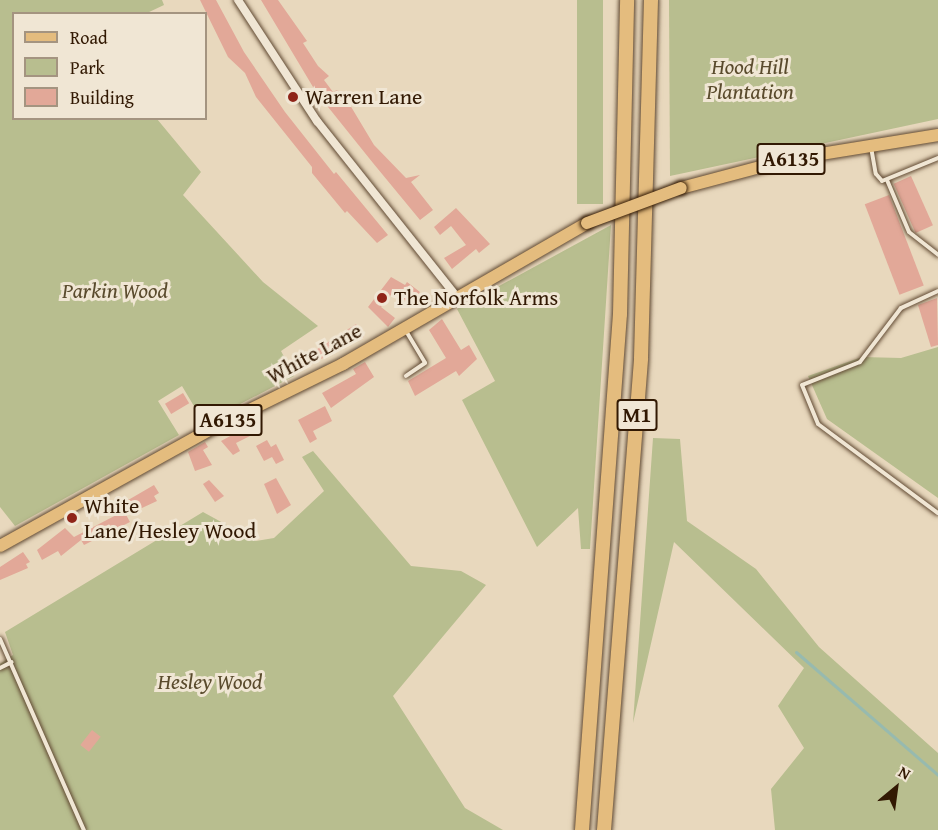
<!DOCTYPE html>
<style>
body{margin:0}
#map{position:relative;width:938px;height:830px;overflow:hidden;background:#e8d8bd;font-family:"Gentium Book Plus",serif}
div>[style]{position:absolute}
[style*='--x']{left:calc(var(--x)*1px);top:calc(var(--y)*1px);width:calc(var(--w)*1px);rotate:calc(var(--a)*1deg)}
.green>*{inset:0;background:#b8be8f;transform-origin:0 0}
.stream>*{height:3px;margin:-1.5px;padding:0 1.5px;transform-origin:1.5px;border-radius:1.5px;background:#97baaf}
.building>*{inset:0;background:#e2a898;transform-origin:0 0}
.roads{filter:drop-shadow(0 0 2px #604932) drop-shadow(0 0 2px #604932)}
.service>*{height:4px;margin:-2px;padding:0 2px;transform-origin:2px;border-radius:2px;background:#f0e6d4}
.minor>*{height:8px;margin:-4px;padding:0 4px;transform-origin:4px;border-radius:4px;background:#f0e6d4}
.primary>*{height:12px;margin:-6px;padding:0 6px;transform-origin:6px;border-radius:6px;background:#e4bc7e}
.motorway>*{height:14px;margin:-7px;padding:0 7px;transform-origin:7px;border-radius:7px;background:#e4bc7e}
.bridges{filter:drop-shadow(0 0 2px #321903) drop-shadow(0 0 2px #321903)}
.primary-bridge>*{height:12px;margin:-6px;padding:0 6px;transform-origin:6px;border-radius:6px;background:#e4bc7e}
.dots>*{width:16px;height:16px;translate:-50% -50%;box-sizing:border-box;border:3px solid #f0e6d4;border-radius:50%}
span{translate:-50% -50%;white-space:nowrap;text-align:center;line-height:1.15;-webkit-text-stroke:6px #f0e6d4;paint-order:stroke}
.shield-label span{padding:2px 4px;background:#f0e6d4;border:2px solid;border-radius:4px;-webkit-text-stroke-width:0}
.shield-label{font-size:21px;color:#321903;font-weight:700}
.park-label{font-size:22px;color:#5a4b2d;font-style:italic}
.poi-label{font-size:22px;color:#321903}
.left{translate:0 -50%;text-align:left}
.street-label{font-size:22px;color:#321903}
.legend{position:absolute;left:12px;top:12px;width:195px;height:108px;box-sizing:border-box;background:#f0e6d4;border:2px solid #a49480;margin:0;padding:8px 10px;list-style:none;font-size:18px;color:#321903}
.legend li{display:flex;align-items:center;gap:12px;height:30px}
.legend b{width:30px;border:2px solid #a49480}
.north{position:absolute;left:866px;top:758px;width:60px;height:60px;-webkit-text-stroke:4px #f0e6d4;paint-order:stroke;rotate:29deg;font-size:16px;font-weight:700;line-height:24px;text-align:center;color:#321903}
.north::after{content:'';display:block;margin:auto;width:21px;height:27px;background:#321903;clip-path:polygon(50% 0,100% 100%,50% 72%,0 100%)}
</style>
<div id="map">
<div class="green">
<div style="clip-path:polygon(0 0,162px 0,164px 5px,147px 13px,14px 14px,14px 118px,157px 119px,201px 172px,183px 195px,263px 282px,318px 326px,281px 351px,294px 376px,204px 423px,182px 386px,158px 401px,179px 435px,15px 526px,0 507px)"></div>
<div style="left:577px;top:0;width:26px;height:204px"></div>
<div style="clip-path:polygon(669px 0,938px 0,938px 119px,670px 176px)"></div>
<div style="clip-path:polygon(611px 225px,590px 549px,581px 549px,578px 508px,537px 547px,462px 400px,495px 381px,457px 309px)"></div>
<div style="clip-path:polygon(938px 347px,938px 498px,827px 419px,808px 376px,862px 357px,901px 358px)"></div>
<div style="clip-path:polygon(653px 438px,680px 439px,687px 521px,756px 569px,819px 647px,938px 753px,938px 830px,775px 830px,771px 789px,804px 748px,778px 706px,804px 668px,674px 542px,633px 723px)"></div>
<div style="clip-path:polygon(313px 451px,411px 566px,461px 571px,486px 585px,393px 696px,465px 808px,503px 830px,0 830px,0 664px,13px 655px,5px 632px,203px 512px,256px 541px,274px 538px,324px 491px,302px 457px)"></div>
</div>
<div class="stream">
<div style="--x:796;--y:652;--w:188;--a:40.9"></div>
</div>
<div class="building">
<div style="clip-path:polygon(200px 0,216px 0,244px 52px,285px 112px,334px 174px,336px 172px,388px 235px,377px 243px,347px 211px,345px 213px,312px 173px,312px 167px,256px 97px,245px 73px,228px 57px)"></div>
<div style="clip-path:polygon(261px 0,278px 0,307px 41px,303px 43px,318px 66px,329px 76px,324px 80px,333px 92px,337px 90px,344px 95px,374px 145px,406px 178px,420px 175px,411px 182px,433px 210px,420px 220px,373px 163px,316px 92px)"></div>
<div style="left:911px;top:176px;width:54px;height:19px;rotate:66deg"></div>
<div style="left:889px;top:195px;width:97px;height:26px;rotate:69deg"></div>
<div style="clip-path:polygon(456px 208px,490px 244px,479px 253px,476px 249px,452px 269px,444px 258px,466px 245px,451px 226px,440px 235px,434px 227px)"></div>
<div style="clip-path:polygon(391px 277px,405px 285px,407px 282px,420px 292px,410px 304px,394px 291px,381px 307px,395px 318px,388px 327px,368px 307px)"></div>
<div style="clip-path:polygon(937px 298px,938px 345px,931px 347px,918px 305px)"></div>
<div style="clip-path:polygon(442px 319px,461px 350px,469px 345px,477px 359px,459px 376px,456px 371px,415px 396px,408px 381px,446px 358px,429px 330px)"></div>
<div style="clip-path:polygon(356px 324px,364px 337px,294px 373px,288px 361px,307px 352px,308px 355px)"></div>
<div style="clip-path:polygon(365px 362px,374px 377px,331px 408px,322px 393px,356px 374px,353px 369px)"></div>
<div style="left:183px;top:393px;width:12px;height:21px;rotate:59deg"></div>
<div style="clip-path:polygon(325px 406px,332px 421px,313px 431px,317px 439px,310px 443px,298px 420px)"></div>
<div style="clip-path:polygon(247px 427px,252px 435px,236px 443px,240px 451px,233px 455px,221px 441px)"></div>
<div style="clip-path:polygon(267px 440px,271px 447px,276px 444px,284px 460px,276px 464px,272px 457px,264px 461px,256px 446px)"></div>
<div style="clip-path:polygon(205px 442px,208px 447px,203px 450px,212px 465px,195px 471px,188px 452px)"></div>
<div style="clip-path:polygon(276px 478px,291px 505px,277px 514px,264px 484px)"></div>
<div style="clip-path:polygon(209px 480px,224px 496px,215px 502px,203px 484px)"></div>
<div style="clip-path:polygon(154px 485px,159px 493px,154px 496px,157px 501px,129px 514px,123px 503px)"></div>
<div style="clip-path:polygon(124px 511px,130px 522px,84px 545px,81px 540px,61px 556px,58px 551px,42px 560px,37px 550px,65px 528px,74px 537px)"></div>
<div style="clip-path:polygon(23px 552px,30px 562px,26px 564px,28px 568px,0 580px,0 567px)"></div>
<div style="left:92px;top:730px;width:11px;height:19px;rotate:38deg"></div>
</div>
<div class="roads">
<div class="service">
<div style="--x:871;--y:147;--w:27;--a:80"></div>
<div style="--x:876;--y:174;--w:9;--a:49"></div>
<div style="--x:882;--y:181;--w:61;--a:-22.3"></div>
<div style="--x:887;--y:180;--w:56;--a:67.1"></div>
<div style="--x:909;--y:232;--w:37;--a:38"></div>
<div style="--x:938;--y:291;--w:41;--a:155.3"></div>
<div style="--x:901;--y:308;--w:68;--a:127.2"></div>
<div style="--x:860;--y:362;--w:62;--a:158.4"></div>
<div style="--x:802;--y:385;--w:42;--a:67.7"></div>
<div style="--x:818;--y:424;--w:149;--a:36.6"></div>
<div style="--x:406;--y:331;--w:37;--a:59"></div>
<div style="--x:425;--y:363;--w:23;--a:146"></div>
<div style="--x:0;--y:639;--w:209;--a:66.3"></div>
<div style="--x:0;--y:668;--w:13;--a:-27"></div>
</div>
<div class="minor">
<div style="--x:238;--y:0;--w:145;--a:56.9"></div>
<div style="--x:317;--y:121;--w:223;--a:51.5"></div>
</div>
<div class="primary">
<div style="--x:681;--y:188;--w:113;--a:-14.9"></div>
<div style="--x:790;--y:159;--w:150;--a:-9.2"></div>
<div style="--x:0;--y:546;--w:244;--a:-29"></div>
<div style="--x:213;--y:428;--w:145;--a:-26.2"></div>
<div style="--x:343;--y:364;--w:282;--a:-30"></div>
</div>
<div class="motorway">
<div style="--x:582;--y:830;--w:517;--a:-85.79"></div>
<div style="--x:620;--y:314;--w:314;--a:-88.7"></div>
<div style="--x:604;--y:830;--w:473;--a:-85.5"></div>
<div style="--x:641;--y:358;--w:358;--a:-88.4"></div>
</div>
</div>
<div class="bridges">
<div class="primary-bridge">
<div style="--x:587;--y:223;--w:100;--a:-20.4"></div>
</div>
</div>
<div class="dots">
<div style="left:293px;top:97px;background:#8f2418"></div>
<div style="left:382px;top:298px;background:#8f2418"></div>
<div style="left:72px;top:518px;background:#8f2418"></div>
</div>
<div class="shield-label">
<span style="left:791px;top:159px">A6135</span>
<span style="left:637px;top:415px">M1</span>
<span style="left:228px;top:420px">A6135</span>
</div>
<div class="park-label">
<span style="left:750px;top:79px">Hood Hill<br>Plantation</span>
<span style="left:115px;top:291px">Parkin Wood</span>
<span style="left:210px;top:682px">Hesley Wood</span>
</div>
<div class="poi-label">
<span class="left" style="left:305px;top:97px">Warren Lane</span>
<span class="left" style="left:394px;top:298px">The Norfolk Arms</span>
<span class="left" style="left:84px;top:518px">White<br>Lane/Hesley Wood</span>
</div>
<div class="street-label">
<span style="left:314px;top:353px;rotate:-28deg">White Lane</span>
</div>
<ul class="legend">
<li><b style="height:8px;background:#e4bc7e"></b>Road</li>
<li><b style="height:16px;background:#b8be8f"></b>Park</li>
<li><b style="height:16px;background:#e2a898"></b>Building</li>
</ul>
<div class="north">N</div>
</div>
